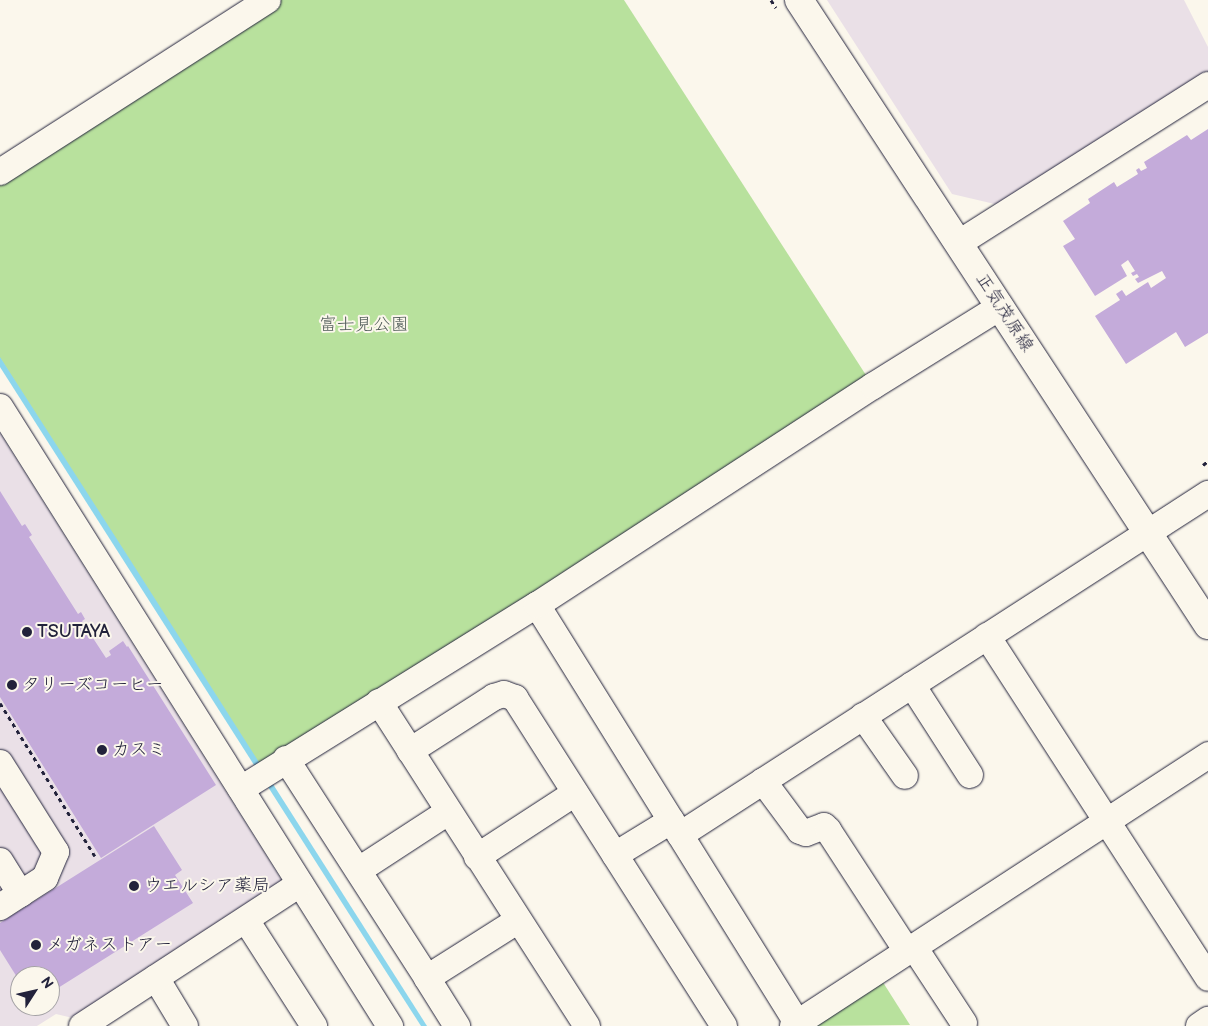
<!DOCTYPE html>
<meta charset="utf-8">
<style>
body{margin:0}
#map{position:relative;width:1208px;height:1026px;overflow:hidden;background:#fbf7ec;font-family:"Balsamiq Sans","Klee One",sans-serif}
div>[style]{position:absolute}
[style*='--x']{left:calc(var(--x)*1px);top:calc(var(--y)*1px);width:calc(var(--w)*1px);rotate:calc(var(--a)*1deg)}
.built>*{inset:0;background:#eae0e7}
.green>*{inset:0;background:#b8e19d}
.water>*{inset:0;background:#8cd6ed}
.building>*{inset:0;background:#c4abda}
.path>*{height:3px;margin-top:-1.5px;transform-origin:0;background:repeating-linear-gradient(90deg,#22223b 0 4px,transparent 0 8px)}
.roads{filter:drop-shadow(0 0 1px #22223b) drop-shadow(0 0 1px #22223b)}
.minor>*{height:26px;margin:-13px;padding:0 13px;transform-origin:13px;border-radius:13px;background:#fbf7ec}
.major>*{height:28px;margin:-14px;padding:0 14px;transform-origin:14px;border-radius:14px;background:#fbf7ec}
.dots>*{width:14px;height:14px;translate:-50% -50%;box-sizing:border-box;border:2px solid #fbf7ec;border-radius:50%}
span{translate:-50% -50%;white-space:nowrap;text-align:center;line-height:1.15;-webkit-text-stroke:4px #fbf7ec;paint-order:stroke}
.street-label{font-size:18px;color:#22223b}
.park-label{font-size:18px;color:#4f5b58}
.poi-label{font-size:18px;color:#22223b}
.left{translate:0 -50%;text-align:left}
.north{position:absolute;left:10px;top:966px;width:50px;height:50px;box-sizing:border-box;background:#fbf7ec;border:1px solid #a4a2a5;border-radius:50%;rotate:55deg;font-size:14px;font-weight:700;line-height:20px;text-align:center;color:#22223b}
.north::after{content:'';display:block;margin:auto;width:18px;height:22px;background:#22223b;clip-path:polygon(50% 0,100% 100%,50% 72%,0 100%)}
</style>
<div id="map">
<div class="built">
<div style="clip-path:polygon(827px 0,1184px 0,1208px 47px,1208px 72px,999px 205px,952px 194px)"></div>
<div style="clip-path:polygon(evenodd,0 433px,286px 887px,77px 1019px,56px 1014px,37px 1026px,0 1026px,0 433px,20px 976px,50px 976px,50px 1006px,20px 1006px,20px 976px)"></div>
</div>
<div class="green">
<div style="clip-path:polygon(268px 0,624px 0,873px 386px,265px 774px,0 358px,0 172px)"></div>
<div style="clip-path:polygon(879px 976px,910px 1025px,812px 1026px)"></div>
</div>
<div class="water">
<div style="clip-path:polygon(0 357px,129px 558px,427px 1026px,421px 1026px,374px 953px,0 367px)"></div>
</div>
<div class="building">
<div style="clip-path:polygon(1208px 129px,1208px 333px,1185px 347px,1176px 332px,1126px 364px,1095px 316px,1120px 300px,1116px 294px,1122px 290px,1126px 296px,1148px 282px,1151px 288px,1166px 278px,1162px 271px,1138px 283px,1135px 279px,1139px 277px,1137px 274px,1133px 276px,1131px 273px,1135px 271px,1128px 260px,1121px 265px,1127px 276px,1095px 296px,1063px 246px,1075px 239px,1063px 221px,1090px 203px,1088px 199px,1114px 182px,1117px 187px,1138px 174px,1136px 170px,1139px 168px,1141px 171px,1147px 168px,1144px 162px,1187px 135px,1191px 140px)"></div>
<div style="clip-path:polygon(0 491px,22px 526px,25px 524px,32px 535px,29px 537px,78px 614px,81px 612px,85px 619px,82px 621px,84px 624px,87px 622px,94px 633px,91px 635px,106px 658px,111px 655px,109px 651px,123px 641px,127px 647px,128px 646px,216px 785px,101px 858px,0 697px)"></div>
<div style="clip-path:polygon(154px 826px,182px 870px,175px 875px,193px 903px,50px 993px,50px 976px,20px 976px,20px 982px,0 950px,0 923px)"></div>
</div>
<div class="path">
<div style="--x:771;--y:0;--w:9;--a:58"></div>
<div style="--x:1203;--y:465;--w:6;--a:-39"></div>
<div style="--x:0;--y:703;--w:180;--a:58.2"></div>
</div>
<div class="roads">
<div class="minor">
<div style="--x:0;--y:172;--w:318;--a:-32.7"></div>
<div style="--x:959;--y:243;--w:295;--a:-32.4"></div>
<div style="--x:0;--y:407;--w:732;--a:57.79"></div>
<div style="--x:537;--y:605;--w:496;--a:58.1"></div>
<div style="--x:987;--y:636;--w:407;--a:57.1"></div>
<div style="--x:912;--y:685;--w:107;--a:57.2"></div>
<div style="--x:379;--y:702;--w:385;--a:57.3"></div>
<div style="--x:863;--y:716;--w:73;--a:55"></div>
<div style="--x:410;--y:751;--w:100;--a:-32.7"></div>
<div style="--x:494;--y:697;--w:10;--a:-17"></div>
<div style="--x:504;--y:694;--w:12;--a:20"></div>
<div style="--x:515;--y:698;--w:389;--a:57.5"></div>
<div style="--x:286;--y:759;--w:260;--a:57.2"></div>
<div style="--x:427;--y:978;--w:107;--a:-32.3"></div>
<div style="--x:0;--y:763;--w:105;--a:57.8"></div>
<div style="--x:56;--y:852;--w:28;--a:113"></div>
<div style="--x:45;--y:878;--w:54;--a:147.2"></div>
<div style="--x:763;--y:781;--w:62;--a:53.5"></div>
<div style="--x:800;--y:831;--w:6;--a:18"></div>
<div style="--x:806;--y:833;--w:19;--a:-21"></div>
<div style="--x:824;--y:826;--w:6;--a:45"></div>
<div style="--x:828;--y:830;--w:145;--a:56.9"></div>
<div style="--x:241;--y:789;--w:349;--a:-31.9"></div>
<div style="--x:537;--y:605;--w:401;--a:-33.1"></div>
<div style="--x:873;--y:386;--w:150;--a:-31.9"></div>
<div style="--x:680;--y:835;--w:629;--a:-32.86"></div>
<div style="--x:615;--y:855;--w:66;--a:-31.3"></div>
<div style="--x:477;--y:857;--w:117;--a:-33.1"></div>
<div style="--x:0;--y:861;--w:39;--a:58"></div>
<div style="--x:359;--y:870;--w:106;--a:-33.1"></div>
<div style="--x:246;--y:920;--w:126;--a:57.3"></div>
<div style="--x:914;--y:947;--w:91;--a:56.7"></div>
<div style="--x:156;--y:978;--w:56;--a:58.9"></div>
<div style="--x:427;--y:978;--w:57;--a:58"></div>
<div style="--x:82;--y:1026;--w:260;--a:-33.1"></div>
<div style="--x:793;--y:1026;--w:496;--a:-33.1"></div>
<div style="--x:1199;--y:1026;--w:11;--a:-34"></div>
</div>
<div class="major">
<div style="--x:799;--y:0;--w:747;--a:56.8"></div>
</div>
</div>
<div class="dots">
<div style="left:27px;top:632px;background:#22223b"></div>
<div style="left:12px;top:685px;background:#22223b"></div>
<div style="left:102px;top:750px;background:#22223b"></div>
<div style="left:134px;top:886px;background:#22223b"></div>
<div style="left:36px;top:945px;background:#22223b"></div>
</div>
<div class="street-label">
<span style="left:1004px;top:313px;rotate:57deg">正気茂原線</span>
</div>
<div class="park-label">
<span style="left:364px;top:325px">富士見公園</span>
</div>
<div class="poi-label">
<span class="left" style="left:37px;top:632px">TSUTAYA</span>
<span class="left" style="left:22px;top:685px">タリーズコーヒー</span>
<span class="left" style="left:112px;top:750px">カスミ</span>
<span class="left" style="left:144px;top:886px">ウエルシア薬局</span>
<span class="left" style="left:46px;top:945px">メガネストアー</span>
</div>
<div class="north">N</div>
</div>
